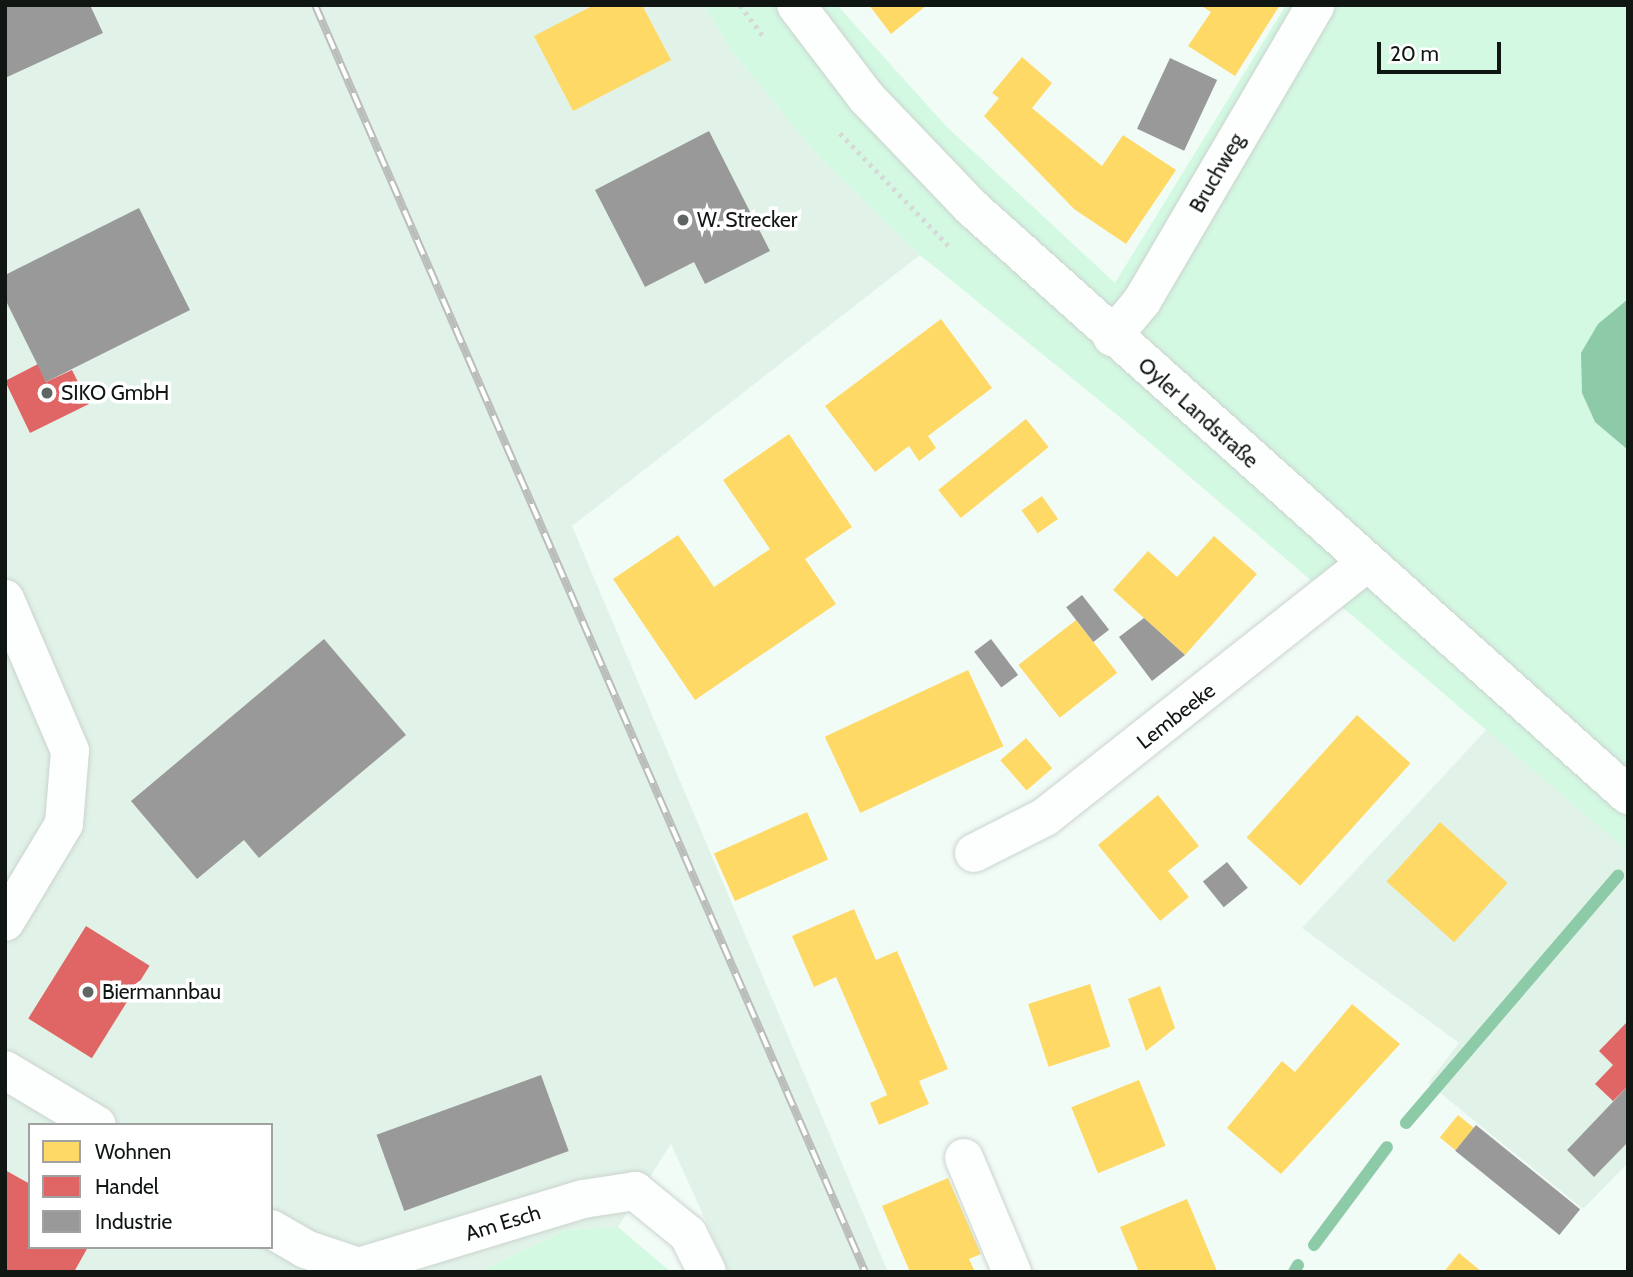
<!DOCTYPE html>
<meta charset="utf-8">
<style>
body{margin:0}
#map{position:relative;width:1633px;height:1277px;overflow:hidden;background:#f2fcf6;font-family:Cabin,sans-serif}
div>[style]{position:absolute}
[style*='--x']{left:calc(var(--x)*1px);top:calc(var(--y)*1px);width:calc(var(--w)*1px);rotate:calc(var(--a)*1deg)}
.built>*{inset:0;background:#e1f3e8}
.green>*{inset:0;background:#d3f9e2}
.water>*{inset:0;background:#8dcaa8}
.homes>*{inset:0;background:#ffd966;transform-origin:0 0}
.shops>*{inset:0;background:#e06666;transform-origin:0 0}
.industry>*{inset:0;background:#999;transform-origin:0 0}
.stream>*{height:12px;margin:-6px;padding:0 6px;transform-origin:6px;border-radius:6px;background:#8dcaa8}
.path>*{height:4.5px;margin-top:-2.25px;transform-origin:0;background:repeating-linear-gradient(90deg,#d6d9d7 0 3.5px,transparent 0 8.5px)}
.roads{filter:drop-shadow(0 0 2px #cbd3ce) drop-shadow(0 0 2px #cbd3ce)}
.street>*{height:38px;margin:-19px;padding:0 19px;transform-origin:19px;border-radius:19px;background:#fdfffe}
.secondary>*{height:38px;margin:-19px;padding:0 19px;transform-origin:19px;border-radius:19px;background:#fdfffe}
.rail>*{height:8px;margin-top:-4px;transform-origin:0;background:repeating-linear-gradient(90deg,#fff 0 16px,#bbbdbb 0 32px);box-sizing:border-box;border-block:2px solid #bbbdbb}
.dots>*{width:19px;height:19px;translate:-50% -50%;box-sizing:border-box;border:4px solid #fff;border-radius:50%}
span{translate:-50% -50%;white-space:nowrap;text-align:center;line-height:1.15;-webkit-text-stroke:7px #fff;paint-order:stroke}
.street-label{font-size:21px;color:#101612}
.poi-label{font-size:21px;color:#101612}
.left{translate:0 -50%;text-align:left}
.frame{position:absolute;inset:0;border:7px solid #101612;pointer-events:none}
.legend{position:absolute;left:28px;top:1123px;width:245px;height:126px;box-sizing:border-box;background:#fff;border:2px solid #9fa2a0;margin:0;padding:9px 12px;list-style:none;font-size:21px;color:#101612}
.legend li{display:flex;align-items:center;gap:14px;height:35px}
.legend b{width:35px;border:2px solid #9fa2a0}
.scale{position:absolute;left:1377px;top:42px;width:124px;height:32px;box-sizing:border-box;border:4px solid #101612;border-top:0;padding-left:9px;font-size:21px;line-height:24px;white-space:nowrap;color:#101612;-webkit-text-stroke:5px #fff;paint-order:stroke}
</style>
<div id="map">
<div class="built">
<div style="clip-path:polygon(evenodd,5px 5px,704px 5px,730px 49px,820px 158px,920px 255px,572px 526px,888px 1272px,729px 1272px,671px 1144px,618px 1227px,566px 1230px,479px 1272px,5px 1272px,5px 5px,30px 1125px,271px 1125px,271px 1247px,30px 1247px,30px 1125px)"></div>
<div style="clip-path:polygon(1489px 727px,1628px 851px,1628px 1163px,1583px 1209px,1428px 1083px,1459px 1043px,1302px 928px)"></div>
</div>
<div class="green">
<div style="clip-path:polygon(704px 5px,837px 5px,946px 126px,1115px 283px,1286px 5px,1628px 5px,1628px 299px,1598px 324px,1582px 393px,1595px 422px,1628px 450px,1628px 851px,1121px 418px,920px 255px,820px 158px,730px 49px)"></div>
<div style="clip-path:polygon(618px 1227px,671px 1272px,479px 1272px,566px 1230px)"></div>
</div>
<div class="water">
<div style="clip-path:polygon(1628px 299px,1628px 450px,1595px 422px,1582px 393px,1581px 353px,1598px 324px)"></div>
</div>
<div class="homes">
<div style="clip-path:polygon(594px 5px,642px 5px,671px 60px,573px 111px,534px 36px)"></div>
<div style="clip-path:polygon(869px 5px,927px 5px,891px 34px)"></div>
<div style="clip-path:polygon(1200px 5px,1280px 5px,1235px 76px,1188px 46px,1211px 12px)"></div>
<div style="clip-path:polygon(1022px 57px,1052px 83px,1032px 108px,1102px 166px,1123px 135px,1176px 170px,1126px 244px,1074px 209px,984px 116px,999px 98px,992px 93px)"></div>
<div style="clip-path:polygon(941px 319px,992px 388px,928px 436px,936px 448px,919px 461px,909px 446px,875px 472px,825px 406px)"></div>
<div style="left:1026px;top:419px;width:36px;height:113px;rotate:51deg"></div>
<div style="clip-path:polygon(789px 434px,852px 527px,805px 559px,836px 604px,695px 700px,613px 579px,678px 535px,714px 587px,770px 549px,723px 480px)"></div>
<div style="left:1042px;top:496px;width:28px;height:25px;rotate:55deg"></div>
<div style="clip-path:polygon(1214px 536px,1257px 574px,1185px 655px,1113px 590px,1148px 551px,1177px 577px)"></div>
<div style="left:1076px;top:620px;width:67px;height:73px;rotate:52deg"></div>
<div style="left:968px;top:670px;width:84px;height:158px;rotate:65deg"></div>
<div style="left:1357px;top:715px;width:72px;height:165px;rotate:42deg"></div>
<div style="left:1026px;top:738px;width:40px;height:34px;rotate:49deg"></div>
<div style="clip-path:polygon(1158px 795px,1199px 846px,1168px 871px,1189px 897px,1160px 921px,1098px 845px)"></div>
<div style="left:807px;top:812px;width:52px;height:102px;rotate:66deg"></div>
<div style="left:1440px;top:822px;width:91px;height:80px;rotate:42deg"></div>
<div style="clip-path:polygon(854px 909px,876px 960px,897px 951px,948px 1069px,919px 1081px,929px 1104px,879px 1125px,870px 1103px,887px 1095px,836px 977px,814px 987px,792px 936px)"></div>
<div style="left:1090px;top:984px;width:66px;height:65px;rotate:72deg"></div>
<div style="clip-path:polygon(1160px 986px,1175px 1028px,1146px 1051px,1128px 999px)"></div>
<div style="clip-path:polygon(1352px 1004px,1400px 1044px,1281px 1174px,1227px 1128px,1282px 1061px,1295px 1072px)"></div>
<div style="left:1139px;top:1080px;width:71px;height:73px;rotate:68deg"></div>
<div style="left:1458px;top:1115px;width:21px;height:29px;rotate:39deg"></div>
<div style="clip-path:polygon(948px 1178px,981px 1254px,969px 1259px,975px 1272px,910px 1272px,882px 1206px)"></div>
<div style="clip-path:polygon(1187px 1199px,1217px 1271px,1139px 1272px,1120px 1227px)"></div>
<div style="clip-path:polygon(1459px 1253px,1482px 1272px,1444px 1272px)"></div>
</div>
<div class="shops">
<div style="clip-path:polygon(38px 364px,46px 382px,72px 370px,89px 404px,30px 433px,5px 381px)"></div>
<div style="left:86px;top:926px;width:75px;height:109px;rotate:32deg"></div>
<div style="clip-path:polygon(1628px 1021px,1628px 1086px,1613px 1101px,1595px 1084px,1613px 1065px,1599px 1051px)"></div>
<div style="clip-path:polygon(5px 1170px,30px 1184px,30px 1247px,88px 1247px,74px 1272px,5px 1272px)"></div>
</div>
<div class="industry">
<div style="clip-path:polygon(5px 5px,90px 5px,103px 33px,5px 78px)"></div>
<div style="left:1170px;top:58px;width:52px;height:78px;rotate:25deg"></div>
<div style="clip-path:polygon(709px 131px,770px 251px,705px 284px,694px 262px,645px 287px,595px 190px)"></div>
<div style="clip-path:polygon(139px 208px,190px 310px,46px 382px,5px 299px,5px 275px)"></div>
<div style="left:1082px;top:595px;width:44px;height:20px;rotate:52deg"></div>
<div style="clip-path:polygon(1144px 618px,1185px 655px,1152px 681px,1119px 637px)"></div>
<div style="clip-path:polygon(324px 639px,406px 735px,259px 858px,244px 840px,197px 879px,131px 801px)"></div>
<div style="left:991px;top:639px;width:45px;height:21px;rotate:53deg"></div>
<div style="left:1227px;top:862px;width:33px;height:31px;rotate:51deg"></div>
<div style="left:541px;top:1075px;width:81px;height:175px;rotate:70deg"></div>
<div style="clip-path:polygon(1628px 1086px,1628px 1142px,1594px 1177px,1567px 1150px)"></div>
<div style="left:1476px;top:1125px;width:134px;height:33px;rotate:39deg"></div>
</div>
<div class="stream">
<div style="--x:1406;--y:1123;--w:326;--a:-49.4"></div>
<div style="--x:1314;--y:1245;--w:122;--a:-53.3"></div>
<div style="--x:1294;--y:1272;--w:8;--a:-60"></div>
</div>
<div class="path">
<div style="--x:740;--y:5;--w:38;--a:53"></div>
<div style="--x:840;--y:133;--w:156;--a:46"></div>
</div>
<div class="roads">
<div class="street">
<div style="--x:1112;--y:337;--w:47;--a:-50.2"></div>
<div style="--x:1142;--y:301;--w:343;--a:-59.6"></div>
<div style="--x:5;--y:599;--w:165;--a:66.8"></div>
<div style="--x:70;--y:751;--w:73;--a:94.7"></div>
<div style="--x:64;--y:824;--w:114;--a:121"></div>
<div style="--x:974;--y:853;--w:80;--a:-26.9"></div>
<div style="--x:1045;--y:817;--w:410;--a:-38.3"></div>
<div style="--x:5;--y:1070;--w:107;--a:30.9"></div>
<div style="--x:964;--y:1158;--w:124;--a:67.2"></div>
<div style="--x:271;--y:1229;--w:39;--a:30"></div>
<div style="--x:305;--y:1249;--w:57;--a:18.4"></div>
<div style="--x:359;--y:1267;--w:234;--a:-16.9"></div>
<div style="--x:583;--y:1199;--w:53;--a:-8.7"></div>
<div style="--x:635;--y:1191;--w:68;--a:39.1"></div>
<div style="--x:688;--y:1234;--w:42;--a:63.4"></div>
</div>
<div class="secondary">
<div style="--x:796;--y:5;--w:116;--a:52.7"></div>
<div style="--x:866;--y:97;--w:152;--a:46.3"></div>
<div style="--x:971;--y:207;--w:882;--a:41.83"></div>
</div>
</div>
<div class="rail">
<div style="--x:315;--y:5;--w:1381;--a:66.53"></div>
</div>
<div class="dots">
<div style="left:683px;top:220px;background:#5f6662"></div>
<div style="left:47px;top:393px;background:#5f6662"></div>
<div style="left:88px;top:992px;background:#5f6662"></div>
</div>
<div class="street-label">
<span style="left:1217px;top:173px;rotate:-60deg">Bruchweg</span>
<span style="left:1198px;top:413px;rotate:42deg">Oyler Landstraße</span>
<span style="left:1176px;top:716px;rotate:-38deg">Lembeeke</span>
<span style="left:503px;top:1223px;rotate:-17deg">Am Esch</span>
</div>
<div class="poi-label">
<span class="left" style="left:697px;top:220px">W. Strecker</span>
<span class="left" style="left:61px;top:393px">SIKO GmbH</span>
<span class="left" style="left:102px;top:992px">Biermannbau</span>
</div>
<div class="frame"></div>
<ul class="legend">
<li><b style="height:19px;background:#ffd966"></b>Wohnen</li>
<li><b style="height:19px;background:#e06666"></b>Handel</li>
<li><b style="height:19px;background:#999"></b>Industrie</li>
</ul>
<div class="scale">20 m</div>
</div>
